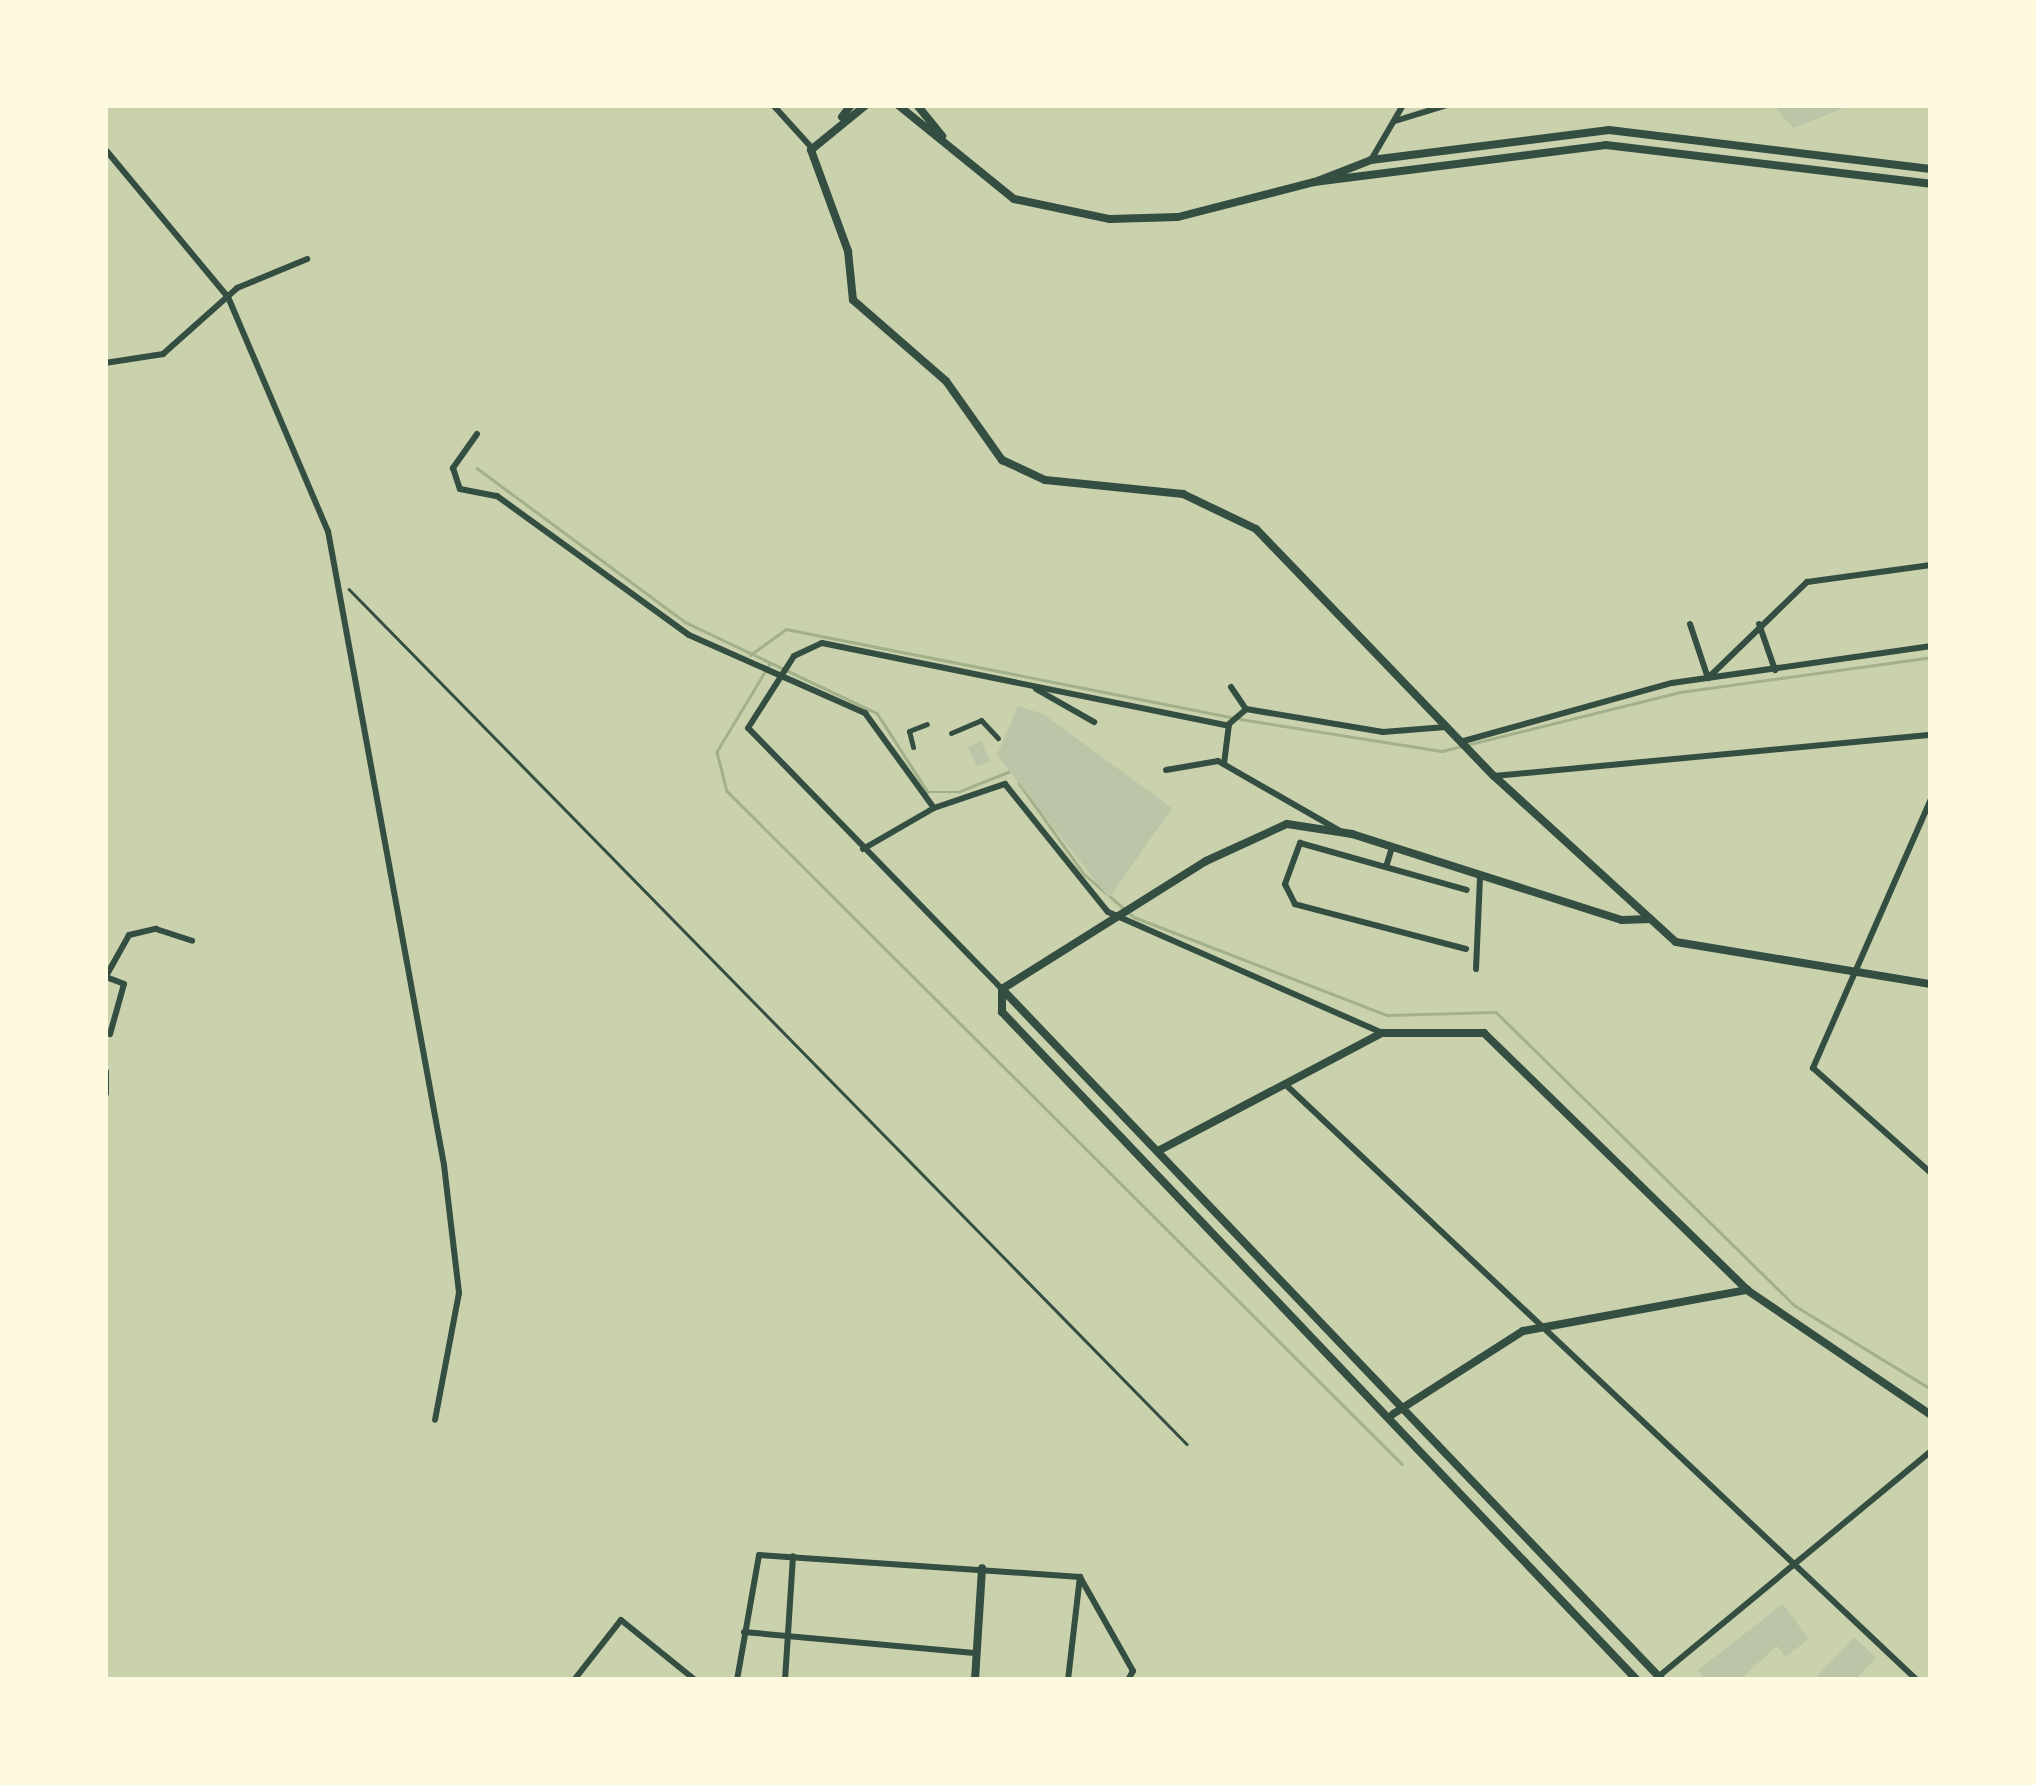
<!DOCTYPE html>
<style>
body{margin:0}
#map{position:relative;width:2036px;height:1785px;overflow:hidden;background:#e9edc9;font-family:Raleway,sans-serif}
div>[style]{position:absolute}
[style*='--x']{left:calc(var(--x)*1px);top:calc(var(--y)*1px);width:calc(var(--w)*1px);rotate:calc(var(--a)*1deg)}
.green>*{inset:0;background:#cad2ad;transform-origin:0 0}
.stream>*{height:2.5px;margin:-1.25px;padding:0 1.25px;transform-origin:1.25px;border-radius:1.25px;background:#a3b18a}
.building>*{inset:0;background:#bcc5a7;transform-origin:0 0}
.path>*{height:2.5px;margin:-1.25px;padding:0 1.25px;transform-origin:1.25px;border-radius:1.25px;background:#344e41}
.pedestrian>*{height:5px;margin:-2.5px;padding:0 2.5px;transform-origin:2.5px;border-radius:2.5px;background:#344e41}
.minor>*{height:6px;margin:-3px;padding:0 3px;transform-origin:3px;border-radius:3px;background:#344e41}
.tertiary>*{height:8px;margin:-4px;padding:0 4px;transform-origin:4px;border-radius:4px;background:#344e41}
span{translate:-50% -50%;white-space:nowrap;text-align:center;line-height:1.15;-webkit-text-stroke:9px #fefae0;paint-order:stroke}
.frame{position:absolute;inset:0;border:108px solid #fefae0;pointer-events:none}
</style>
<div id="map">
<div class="green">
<div style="left:105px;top:105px;width:1826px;height:1575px"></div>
</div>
<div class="stream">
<div style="--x:477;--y:468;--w:259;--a:36.5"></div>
<div style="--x:685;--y:622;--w:212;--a:25.4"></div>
<div style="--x:877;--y:713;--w:94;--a:57.2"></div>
<div style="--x:928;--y:792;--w:30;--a:0"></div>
<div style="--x:958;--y:792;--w:54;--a:-21.8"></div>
<div style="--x:750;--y:655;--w:44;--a:-35.8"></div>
<div style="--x:786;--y:629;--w:455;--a:11.2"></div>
<div style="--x:770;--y:664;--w:103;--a:121.1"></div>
<div style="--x:717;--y:752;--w:40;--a:75.6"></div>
<div style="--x:727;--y:791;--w:953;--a:44.91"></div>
<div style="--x:1240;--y:719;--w:205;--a:9"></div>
<div style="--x:1442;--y:751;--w:245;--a:-13.9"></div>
<div style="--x:1680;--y:692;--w:253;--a:-7.9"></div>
<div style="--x:1019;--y:783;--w:112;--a:54.5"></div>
<div style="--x:1084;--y:874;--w:66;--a:40.7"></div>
<div style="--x:1134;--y:917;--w:271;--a:21.2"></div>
<div style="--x:1387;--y:1015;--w:109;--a:-1.6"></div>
<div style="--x:1496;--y:1012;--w:418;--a:44.5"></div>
<div style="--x:1794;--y:1305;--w:161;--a:31.5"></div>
</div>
<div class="building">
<div style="clip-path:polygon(1773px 105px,1852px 105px,1793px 128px)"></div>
<div style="clip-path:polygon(1018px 706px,1043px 714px,1172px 808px,1109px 898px,997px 755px)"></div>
<div style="left:981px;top:741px;width:22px;height:14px;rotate:66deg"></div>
<div style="clip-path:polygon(1783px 1604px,1809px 1639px,1785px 1657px,1777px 1646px,1739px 1680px,1705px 1680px,1698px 1670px)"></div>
<div style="clip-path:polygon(1854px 1637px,1876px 1658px,1855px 1680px,1813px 1680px)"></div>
</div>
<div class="path">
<div style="--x:349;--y:589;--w:1197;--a:45.58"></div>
</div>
<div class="pedestrian">
<div style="--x:951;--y:733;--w:33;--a:-23"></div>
<div style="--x:981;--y:720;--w:25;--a:47"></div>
<div style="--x:913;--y:747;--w:16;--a:-104"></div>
<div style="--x:909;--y:731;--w:19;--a:-21"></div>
</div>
<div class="minor">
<div style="--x:773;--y:105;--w:58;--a:47.8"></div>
<div style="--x:1395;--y:121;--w:54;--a:-17.1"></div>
<div style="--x:105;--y:149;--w:192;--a:50.3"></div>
<div style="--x:228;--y:297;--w:254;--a:66.9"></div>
<div style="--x:328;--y:531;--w:645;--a:79.63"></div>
<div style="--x:444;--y:1165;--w:129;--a:83.3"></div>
<div style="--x:459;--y:1293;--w:129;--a:100.7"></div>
<div style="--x:1371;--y:160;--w:64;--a:-59.8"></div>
<div style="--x:105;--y:363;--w:59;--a:-8.8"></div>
<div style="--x:163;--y:354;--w:99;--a:-41.7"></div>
<div style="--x:237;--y:288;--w:76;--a:-22.5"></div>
<div style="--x:477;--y:434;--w:42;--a:125.2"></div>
<div style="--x:453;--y:468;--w:22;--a:72"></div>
<div style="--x:460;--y:489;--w:38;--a:11"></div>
<div style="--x:497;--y:496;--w:237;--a:35.9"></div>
<div style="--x:689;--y:635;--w:193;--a:23.9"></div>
<div style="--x:865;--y:713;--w:117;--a:54"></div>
<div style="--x:1690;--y:624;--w:57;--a:71.6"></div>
<div style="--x:1708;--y:678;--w:138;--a:-44.1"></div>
<div style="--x:1807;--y:582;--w:125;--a:-7.8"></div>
<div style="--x:1759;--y:624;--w:49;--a:70.8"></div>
<div style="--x:1231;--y:687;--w:27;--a:56"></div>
<div style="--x:1036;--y:689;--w:67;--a:29.6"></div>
<div style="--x:1460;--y:742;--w:220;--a:-15.6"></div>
<div style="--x:1672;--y:683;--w:262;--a:-8.1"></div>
<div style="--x:1224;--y:764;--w:40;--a:-82.9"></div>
<div style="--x:1229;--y:724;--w:23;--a:-41"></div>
<div style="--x:1246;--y:709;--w:139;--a:9.5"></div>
<div style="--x:1383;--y:732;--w:63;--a:-4.5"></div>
<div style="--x:1166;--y:770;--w:53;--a:-9.8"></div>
<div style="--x:1218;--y:761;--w:141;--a:29.8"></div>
<div style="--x:1494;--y:776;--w:439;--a:-5.4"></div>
<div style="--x:1931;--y:799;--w:294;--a:113.7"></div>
<div style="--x:1813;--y:1068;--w:158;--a:41.7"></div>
<div style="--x:863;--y:849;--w:82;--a:-30"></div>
<div style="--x:934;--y:808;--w:75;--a:-18.7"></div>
<div style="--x:1005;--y:784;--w:164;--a:51.2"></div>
<div style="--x:1108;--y:912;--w:300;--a:23.8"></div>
<div style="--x:1386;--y:867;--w:21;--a:-73"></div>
<div style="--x:1466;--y:949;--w:177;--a:-165.3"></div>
<div style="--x:1295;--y:904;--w:22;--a:-117"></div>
<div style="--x:1285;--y:884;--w:44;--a:-69.9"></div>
<div style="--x:1300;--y:843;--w:173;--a:15.7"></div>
<div style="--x:1476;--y:969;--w:91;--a:-87.5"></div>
<div style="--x:106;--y:977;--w:19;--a:21"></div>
<div style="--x:124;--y:984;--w:52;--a:105.6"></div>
<div style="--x:105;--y:978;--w:49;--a:-60.8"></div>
<div style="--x:129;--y:935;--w:28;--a:-13"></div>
<div style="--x:156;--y:929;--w:38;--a:18"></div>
<div style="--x:1002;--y:989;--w:364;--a:-134.2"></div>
<div style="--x:748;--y:728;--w:85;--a:-57.4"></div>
<div style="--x:794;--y:656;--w:31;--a:-25"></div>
<div style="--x:822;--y:643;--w:415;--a:11.5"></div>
<div style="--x:1286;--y:1085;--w:867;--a:43.32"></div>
<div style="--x:744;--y:1632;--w:234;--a:5.2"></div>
<div style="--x:1658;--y:1677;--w:354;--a:-39.6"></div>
<div style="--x:574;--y:1680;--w:76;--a:-51.9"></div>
<div style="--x:621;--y:1620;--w:95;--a:39"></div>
<div style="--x:737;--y:1680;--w:127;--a:-80"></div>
<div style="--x:759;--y:1555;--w:322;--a:3.9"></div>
<div style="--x:1080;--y:1577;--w:108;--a:60.6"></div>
<div style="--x:1133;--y:1671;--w:10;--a:119"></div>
<div style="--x:785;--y:1680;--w:124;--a:-86.3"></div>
<div style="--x:1068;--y:1680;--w:104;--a:-83.4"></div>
</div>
<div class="tertiary">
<div style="--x:866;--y:105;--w:71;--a:140.7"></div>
<div style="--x:811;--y:150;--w:108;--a:69.9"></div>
<div style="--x:848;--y:251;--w:49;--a:84.2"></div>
<div style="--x:853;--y:300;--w:123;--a:41.1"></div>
<div style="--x:946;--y:381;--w:97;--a:54.7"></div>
<div style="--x:1002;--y:460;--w:47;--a:24.9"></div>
<div style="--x:1045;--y:480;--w:139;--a:5.8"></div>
<div style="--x:1183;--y:494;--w:81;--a:25.6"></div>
<div style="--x:1256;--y:529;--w:343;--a:46.1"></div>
<div style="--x:1494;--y:776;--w:246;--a:42.4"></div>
<div style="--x:1676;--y:942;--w:258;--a:9.4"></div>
<div style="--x:898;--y:105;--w:149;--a:39"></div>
<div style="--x:1014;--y:199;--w:98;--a:11.8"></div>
<div style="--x:1110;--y:219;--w:68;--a:-1.7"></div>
<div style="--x:1178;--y:217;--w:140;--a:-14.4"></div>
<div style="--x:1314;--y:182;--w:294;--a:-7.2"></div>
<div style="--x:1606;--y:145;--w:327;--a:6.8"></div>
<div style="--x:917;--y:105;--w:40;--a:51"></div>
<div style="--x:842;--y:117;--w:15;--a:-53"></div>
<div style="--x:1315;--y:182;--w:60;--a:-21.4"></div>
<div style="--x:1371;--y:160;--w:240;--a:-7.2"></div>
<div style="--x:1609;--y:130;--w:324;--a:6.9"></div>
<div style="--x:1002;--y:989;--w:956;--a:46.31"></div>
<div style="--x:1002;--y:989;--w:23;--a:90"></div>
<div style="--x:1002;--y:1012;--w:922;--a:46.45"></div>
<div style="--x:1002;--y:989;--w:241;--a:-32.1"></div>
<div style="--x:1206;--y:861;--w:89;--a:-24.6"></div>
<div style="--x:1287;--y:824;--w:66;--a:8.7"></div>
<div style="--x:1352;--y:834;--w:283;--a:17.7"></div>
<div style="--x:1622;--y:920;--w:28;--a:-2"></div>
<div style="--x:105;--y:1072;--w:21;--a:90"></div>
<div style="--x:1158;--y:1151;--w:253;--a:-27.8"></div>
<div style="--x:1382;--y:1033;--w:102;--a:0"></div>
<div style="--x:1484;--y:1033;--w:368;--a:44.3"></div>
<div style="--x:1747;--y:1290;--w:222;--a:34.2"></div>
<div style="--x:1393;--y:1414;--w:154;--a:-32.6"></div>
<div style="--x:1523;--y:1331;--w:228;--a:-10.4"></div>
<div style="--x:975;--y:1680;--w:112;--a:-86.4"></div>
</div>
<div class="frame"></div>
</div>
